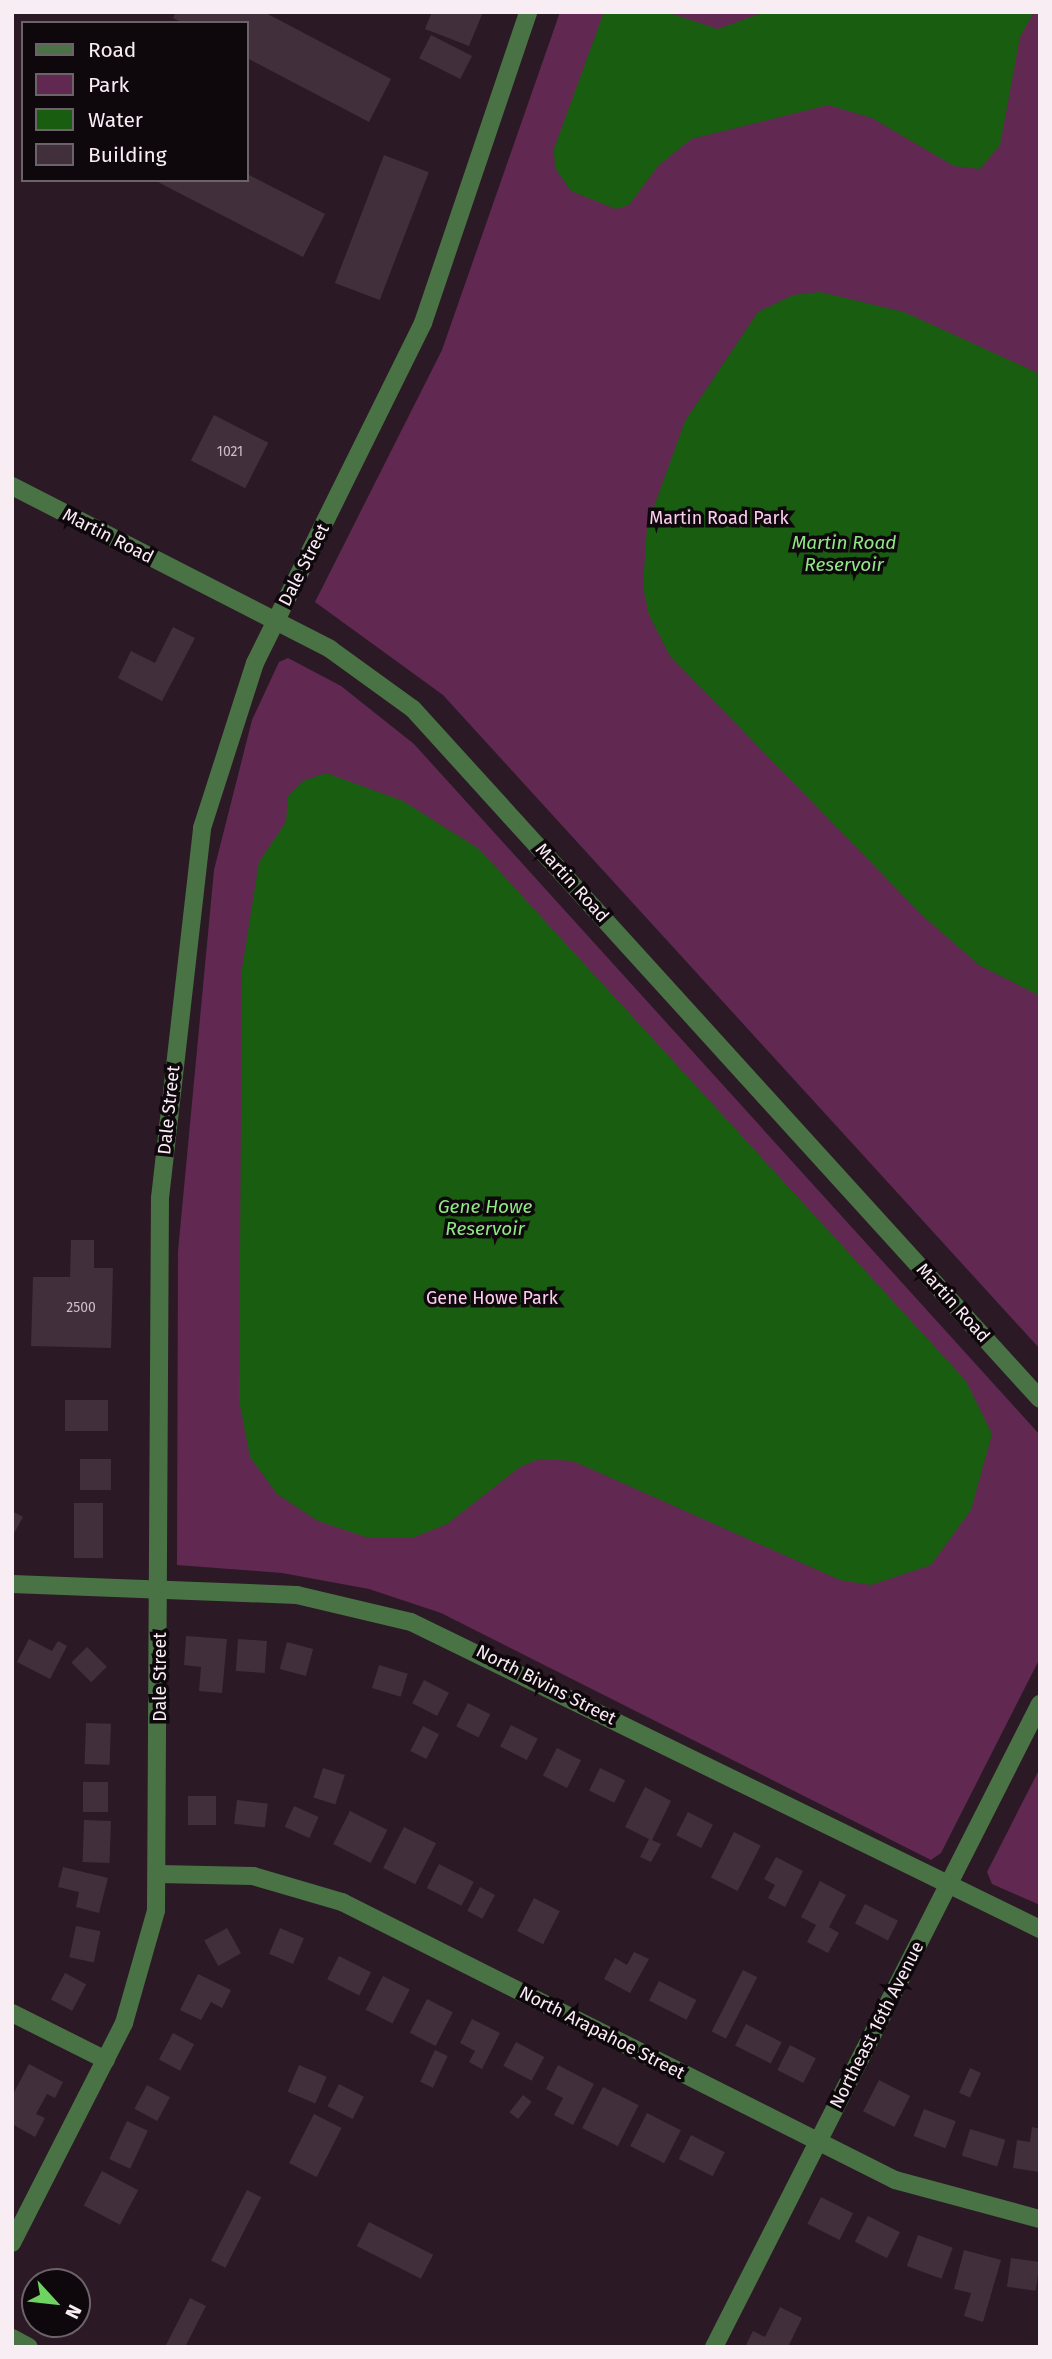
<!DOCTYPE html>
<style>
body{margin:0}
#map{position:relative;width:1052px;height:2359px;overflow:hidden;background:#2b1a25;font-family:"Fira Sans",sans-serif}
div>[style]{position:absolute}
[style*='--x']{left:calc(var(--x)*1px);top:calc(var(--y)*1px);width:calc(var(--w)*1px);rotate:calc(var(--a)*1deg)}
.green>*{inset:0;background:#612852}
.water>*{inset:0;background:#195e10}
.building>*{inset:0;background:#412f3b;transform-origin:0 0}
.minor>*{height:18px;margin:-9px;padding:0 9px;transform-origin:9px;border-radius:9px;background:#4a7345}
span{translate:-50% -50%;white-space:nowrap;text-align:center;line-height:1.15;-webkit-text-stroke:7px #0e070c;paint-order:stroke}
.number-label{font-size:14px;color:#cbbec6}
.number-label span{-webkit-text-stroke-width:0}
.park-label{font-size:18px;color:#fccfed}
.street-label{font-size:18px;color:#f9edf4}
.water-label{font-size:19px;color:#90e885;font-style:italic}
.frame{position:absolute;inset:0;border:14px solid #f9edf4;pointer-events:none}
.legend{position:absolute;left:21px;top:21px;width:228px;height:161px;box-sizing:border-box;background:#0e070c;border:2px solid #6c6369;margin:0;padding:9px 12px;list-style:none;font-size:21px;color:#f9edf4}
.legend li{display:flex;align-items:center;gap:14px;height:35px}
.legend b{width:35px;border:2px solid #6c6369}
.north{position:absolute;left:21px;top:2268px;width:70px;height:70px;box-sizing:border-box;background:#0e070c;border:2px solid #6c6369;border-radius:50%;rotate:117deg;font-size:19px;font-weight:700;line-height:28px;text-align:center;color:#f9edf4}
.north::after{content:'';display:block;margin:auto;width:24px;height:32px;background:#6dd361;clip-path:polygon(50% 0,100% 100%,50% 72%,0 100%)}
</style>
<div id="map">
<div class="green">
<div style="clip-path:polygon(560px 12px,1040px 12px,1040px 1349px,443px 695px,315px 602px,442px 350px)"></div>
<div style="clip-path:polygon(288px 658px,341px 686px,414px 744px,1040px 1435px,1040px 1658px,941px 1853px,931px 1860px,441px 1613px,369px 1589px,282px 1573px,177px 1565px,178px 1251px,214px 870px,252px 720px,279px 662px)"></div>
<div style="clip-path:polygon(1040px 1768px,1040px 1905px,992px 1884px,987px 1872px)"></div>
</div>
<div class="water">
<div style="clip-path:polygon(604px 12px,666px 12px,718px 29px,765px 12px,1034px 12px,1020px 37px,1000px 145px,980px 169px,954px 166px,872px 118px,828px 105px,691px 139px,658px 166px,629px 205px,616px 209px,571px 191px,555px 168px,554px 149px)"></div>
<div style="clip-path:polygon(820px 292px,904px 312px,1040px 374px,1040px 996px,979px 965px,923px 916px,670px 656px,649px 615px,643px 587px,647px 526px,685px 421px,758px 312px,793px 295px)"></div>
<div style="clip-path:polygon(326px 773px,403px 801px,479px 849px,966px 1381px,992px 1434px,971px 1510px,931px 1565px,871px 1585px,840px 1580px,573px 1461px,539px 1459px,520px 1467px,447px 1524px,412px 1538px,369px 1538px,318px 1521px,277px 1494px,250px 1457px,239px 1400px,242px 969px,259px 862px,286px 822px,288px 796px,303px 781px)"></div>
</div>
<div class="building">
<div style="clip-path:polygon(176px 12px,264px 12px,391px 79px,369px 122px,247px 58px,247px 23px,183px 23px,173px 18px)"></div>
<div style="clip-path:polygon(432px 12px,483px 12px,469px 46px,425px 29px)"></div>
<div style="left:431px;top:35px;width:46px;height:26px;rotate:27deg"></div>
<div style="left:384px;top:155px;width:48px;height:137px;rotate:21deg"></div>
<div style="clip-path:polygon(247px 174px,325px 214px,303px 257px,154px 180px,247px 180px)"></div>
<div style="left:214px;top:415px;width:61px;height:51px;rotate:27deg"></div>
<div style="clip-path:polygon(173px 627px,195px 638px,162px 701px,118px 678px,131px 651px,155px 663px)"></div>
<div style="clip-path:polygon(71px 1240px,94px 1240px,94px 1268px,113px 1268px,111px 1348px,31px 1346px,33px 1277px,70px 1277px)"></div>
<div style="left:108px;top:1400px;width:31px;height:43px;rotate:90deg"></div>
<div style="left:80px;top:1459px;width:31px;height:31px"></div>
<div style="left:74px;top:1503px;width:29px;height:55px"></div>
<div style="clip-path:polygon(12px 1511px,23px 1517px,12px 1537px)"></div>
<div style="clip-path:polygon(186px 1636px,227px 1639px,222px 1693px,199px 1691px,201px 1667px,184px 1665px)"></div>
<div style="clip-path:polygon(29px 1639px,52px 1651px,58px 1641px,67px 1646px,50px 1679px,17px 1662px)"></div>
<div style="left:238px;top:1639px;width:29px;height:32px;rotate:4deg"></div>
<div style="left:287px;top:1642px;width:27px;height:28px;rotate:15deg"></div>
<div style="left:87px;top:1647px;width:28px;height:22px;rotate:45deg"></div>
<div style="left:379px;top:1665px;width:30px;height:24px;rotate:17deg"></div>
<div style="left:424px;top:1680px;width:28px;height:26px;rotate:27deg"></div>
<div style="left:468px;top:1703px;width:25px;height:26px;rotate:27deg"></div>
<div style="left:86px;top:1723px;width:25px;height:41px;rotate:2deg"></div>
<div style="left:511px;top:1725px;width:30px;height:24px;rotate:27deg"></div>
<div style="left:423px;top:1726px;width:18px;height:28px;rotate:27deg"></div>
<div style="left:557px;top:1748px;width:27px;height:31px;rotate:27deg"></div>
<div style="left:323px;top:1768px;width:23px;height:31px;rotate:18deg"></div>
<div style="left:600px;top:1768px;width:28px;height:25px;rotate:26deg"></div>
<div style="left:83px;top:1782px;width:25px;height:30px"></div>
<div style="clip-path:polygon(645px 1787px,671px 1801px,652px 1840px,661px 1844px,651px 1862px,640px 1857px,649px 1839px,625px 1827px)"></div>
<div style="left:216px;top:1796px;width:29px;height:28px;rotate:90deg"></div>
<div style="left:237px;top:1800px;width:31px;height:24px;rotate:7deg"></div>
<div style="left:294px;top:1806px;width:27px;height:23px;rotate:24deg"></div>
<div style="left:350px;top:1811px;width:42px;height:37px;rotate:27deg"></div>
<div style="left:688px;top:1812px;width:28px;height:26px;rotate:27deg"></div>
<div style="left:84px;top:1820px;width:27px;height:42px;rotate:2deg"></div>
<div style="left:404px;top:1827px;width:36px;height:46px;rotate:27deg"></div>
<div style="left:734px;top:1832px;width:30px;height:51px;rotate:27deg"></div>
<div style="clip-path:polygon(776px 1857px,803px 1871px,785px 1907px,768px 1898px,775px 1885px,764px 1879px)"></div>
<div style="left:439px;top:1864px;width:39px;height:27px;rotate:27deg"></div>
<div style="clip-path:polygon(63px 1867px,108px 1878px,99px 1913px,76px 1907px,79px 1892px,58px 1887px)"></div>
<div style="clip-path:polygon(820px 1881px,846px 1895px,829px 1927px,839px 1933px,828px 1953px,807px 1942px,816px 1925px,801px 1917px)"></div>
<div style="left:480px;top:1887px;width:17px;height:27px;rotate:28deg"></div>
<div style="left:534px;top:1898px;width:29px;height:37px;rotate:27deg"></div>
<div style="left:865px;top:1904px;width:37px;height:22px;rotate:27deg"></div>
<div style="left:76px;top:1926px;width:25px;height:32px;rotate:12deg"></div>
<div style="left:227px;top:1928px;width:29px;height:26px;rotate:61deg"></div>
<div style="left:280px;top:1928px;width:26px;height:28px;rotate:23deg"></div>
<div style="clip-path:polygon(634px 1952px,649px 1959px,630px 1993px,604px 1979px,615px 1958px,627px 1965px)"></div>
<div style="left:339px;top:1956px;width:36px;height:26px;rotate:27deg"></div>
<div style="left:743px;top:1970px;width:16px;height:69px;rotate:27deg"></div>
<div style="left:65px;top:1973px;width:24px;height:30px;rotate:28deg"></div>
<div style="clip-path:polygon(198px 1974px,231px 1990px,222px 2008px,211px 2002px,201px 2020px,180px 2010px)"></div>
<div style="left:383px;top:1976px;width:30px;height:38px;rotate:27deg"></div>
<div style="left:659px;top:1981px;width:42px;height:22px;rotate:27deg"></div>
<div style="left:427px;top:1999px;width:29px;height:38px;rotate:27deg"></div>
<div style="clip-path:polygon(472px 2019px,500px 2033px,482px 2069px,469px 2062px,475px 2051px,460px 2043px)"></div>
<div style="left:746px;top:2024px;width:40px;height:24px;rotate:27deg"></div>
<div style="left:173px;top:2033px;width:24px;height:30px;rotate:28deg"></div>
<div style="left:516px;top:2042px;width:32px;height:27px;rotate:28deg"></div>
<div style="left:790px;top:2045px;width:29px;height:28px;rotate:27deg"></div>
<div style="left:435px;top:2050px;width:14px;height:35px;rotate:25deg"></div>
<div style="clip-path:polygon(29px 2064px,63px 2082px,55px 2098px,47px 2094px,36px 2114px,45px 2118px,35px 2137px,12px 2124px,12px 2096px)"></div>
<div style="left:299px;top:2065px;width:30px;height:29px;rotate:23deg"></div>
<div style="clip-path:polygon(558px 2065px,594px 2084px,573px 2125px,554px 2115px,563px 2098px,546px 2089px)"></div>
<div style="left:970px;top:2068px;width:12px;height:27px;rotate:24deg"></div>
<div style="left:879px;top:2080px;width:35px;height:35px;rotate:27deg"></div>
<div style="left:339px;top:2084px;width:28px;height:25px;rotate:27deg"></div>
<div style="left:147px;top:2085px;width:26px;height:27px;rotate:28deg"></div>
<div style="left:603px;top:2087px;width:40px;height:46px;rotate:27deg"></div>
<div style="left:523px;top:2095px;width:11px;height:22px;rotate:38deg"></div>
<div style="left:924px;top:2109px;width:34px;height:29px;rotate:21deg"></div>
<div style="left:647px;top:2113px;width:38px;height:37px;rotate:27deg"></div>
<div style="left:314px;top:2114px;width:31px;height:55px;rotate:27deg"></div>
<div style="left:127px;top:2121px;width:23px;height:42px;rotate:25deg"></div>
<div style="clip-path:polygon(1032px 2127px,1040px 2129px,1040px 2172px,1013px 2168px,1017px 2140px,1030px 2142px)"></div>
<div style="left:970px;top:2129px;width:37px;height:28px;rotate:17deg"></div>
<div style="left:691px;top:2135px;width:38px;height:27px;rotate:27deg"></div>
<div style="left:102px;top:2171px;width:41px;height:39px;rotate:28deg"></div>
<div style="left:247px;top:2190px;width:16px;height:79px;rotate:27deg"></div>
<div style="left:821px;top:2197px;width:36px;height:30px;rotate:27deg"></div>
<div style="left:868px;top:2216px;width:36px;height:29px;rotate:27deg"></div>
<div style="left:369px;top:2222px;width:72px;height:27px;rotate:27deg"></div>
<div style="left:918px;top:2235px;width:37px;height:33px;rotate:20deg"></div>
<div style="clip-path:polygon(964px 2250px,1001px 2260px,983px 2322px,964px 2316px,971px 2293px,954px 2289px)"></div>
<div style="left:1011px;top:2258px;width:29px;height:29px;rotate:8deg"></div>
<div style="clip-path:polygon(51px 2272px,70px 2282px,46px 2282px)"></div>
<div style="clip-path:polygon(190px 2298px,206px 2306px,185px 2347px,165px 2347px)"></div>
<div style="clip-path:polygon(780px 2307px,802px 2318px,788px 2347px,745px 2347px,753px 2331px,765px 2337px)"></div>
</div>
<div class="minor">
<div style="--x:12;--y:486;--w:357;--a:27.1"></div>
<div style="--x:330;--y:649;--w:102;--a:35.9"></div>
<div style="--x:413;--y:709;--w:932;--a:47.74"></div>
<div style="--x:12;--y:1584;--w:285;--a:2.2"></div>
<div style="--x:297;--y:1595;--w:117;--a:13.3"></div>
<div style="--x:411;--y:1622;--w:700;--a:26.02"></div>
<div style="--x:159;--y:1874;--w:94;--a:1.2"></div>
<div style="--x:253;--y:1876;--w:93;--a:16.3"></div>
<div style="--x:342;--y:1902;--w:619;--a:26.69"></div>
<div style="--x:895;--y:2180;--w:150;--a:15.1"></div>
<div style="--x:12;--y:2013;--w:105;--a:26.6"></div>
<div style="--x:12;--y:2243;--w:247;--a:-63"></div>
<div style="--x:124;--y:2023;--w:116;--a:-74.1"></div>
<div style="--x:156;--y:1911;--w:713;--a:-89.68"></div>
<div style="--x:160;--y:1198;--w:372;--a:-83.5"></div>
<div style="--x:202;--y:828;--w:173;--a:-72.2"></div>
<div style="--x:255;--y:663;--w:379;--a:-63.7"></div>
<div style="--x:423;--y:323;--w:328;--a:-71.3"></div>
<div style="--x:12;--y:2338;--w:19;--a:28"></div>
<div style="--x:714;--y:2347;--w:721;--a:-63.12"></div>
</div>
<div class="number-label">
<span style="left:230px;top:452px">1021</span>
<span style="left:81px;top:1308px">2500</span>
</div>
<div class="park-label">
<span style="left:719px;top:518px">Martin Road Park</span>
<span style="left:492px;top:1298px">Gene Howe Park</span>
</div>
<div class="street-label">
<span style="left:108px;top:536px;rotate:27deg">Martin Road</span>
<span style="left:304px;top:565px;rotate:-63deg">Dale Street</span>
<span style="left:572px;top:883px;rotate:48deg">Martin Road</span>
<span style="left:169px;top:1110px;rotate:-84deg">Dale Street</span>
<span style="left:953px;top:1303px;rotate:48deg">Martin Road</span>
<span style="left:160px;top:1677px;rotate:-90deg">Dale Street</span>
<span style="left:546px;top:1685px;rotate:27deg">North Bivins Street</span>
<span style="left:877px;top:2025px;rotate:-63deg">Northeast 16th Avenue</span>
<span style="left:602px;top:2033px;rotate:27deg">North Arapahoe Street</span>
</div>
<div class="water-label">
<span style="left:844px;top:554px">Martin Road<br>Reservoir</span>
<span style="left:485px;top:1218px">Gene Howe<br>Reservoir</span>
</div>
<div class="frame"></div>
<ul class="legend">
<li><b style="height:9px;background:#4a7345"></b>Road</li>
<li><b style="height:19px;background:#612852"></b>Park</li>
<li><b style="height:19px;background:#195e10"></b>Water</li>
<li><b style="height:19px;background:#412f3b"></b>Building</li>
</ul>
<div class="north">N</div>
</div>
